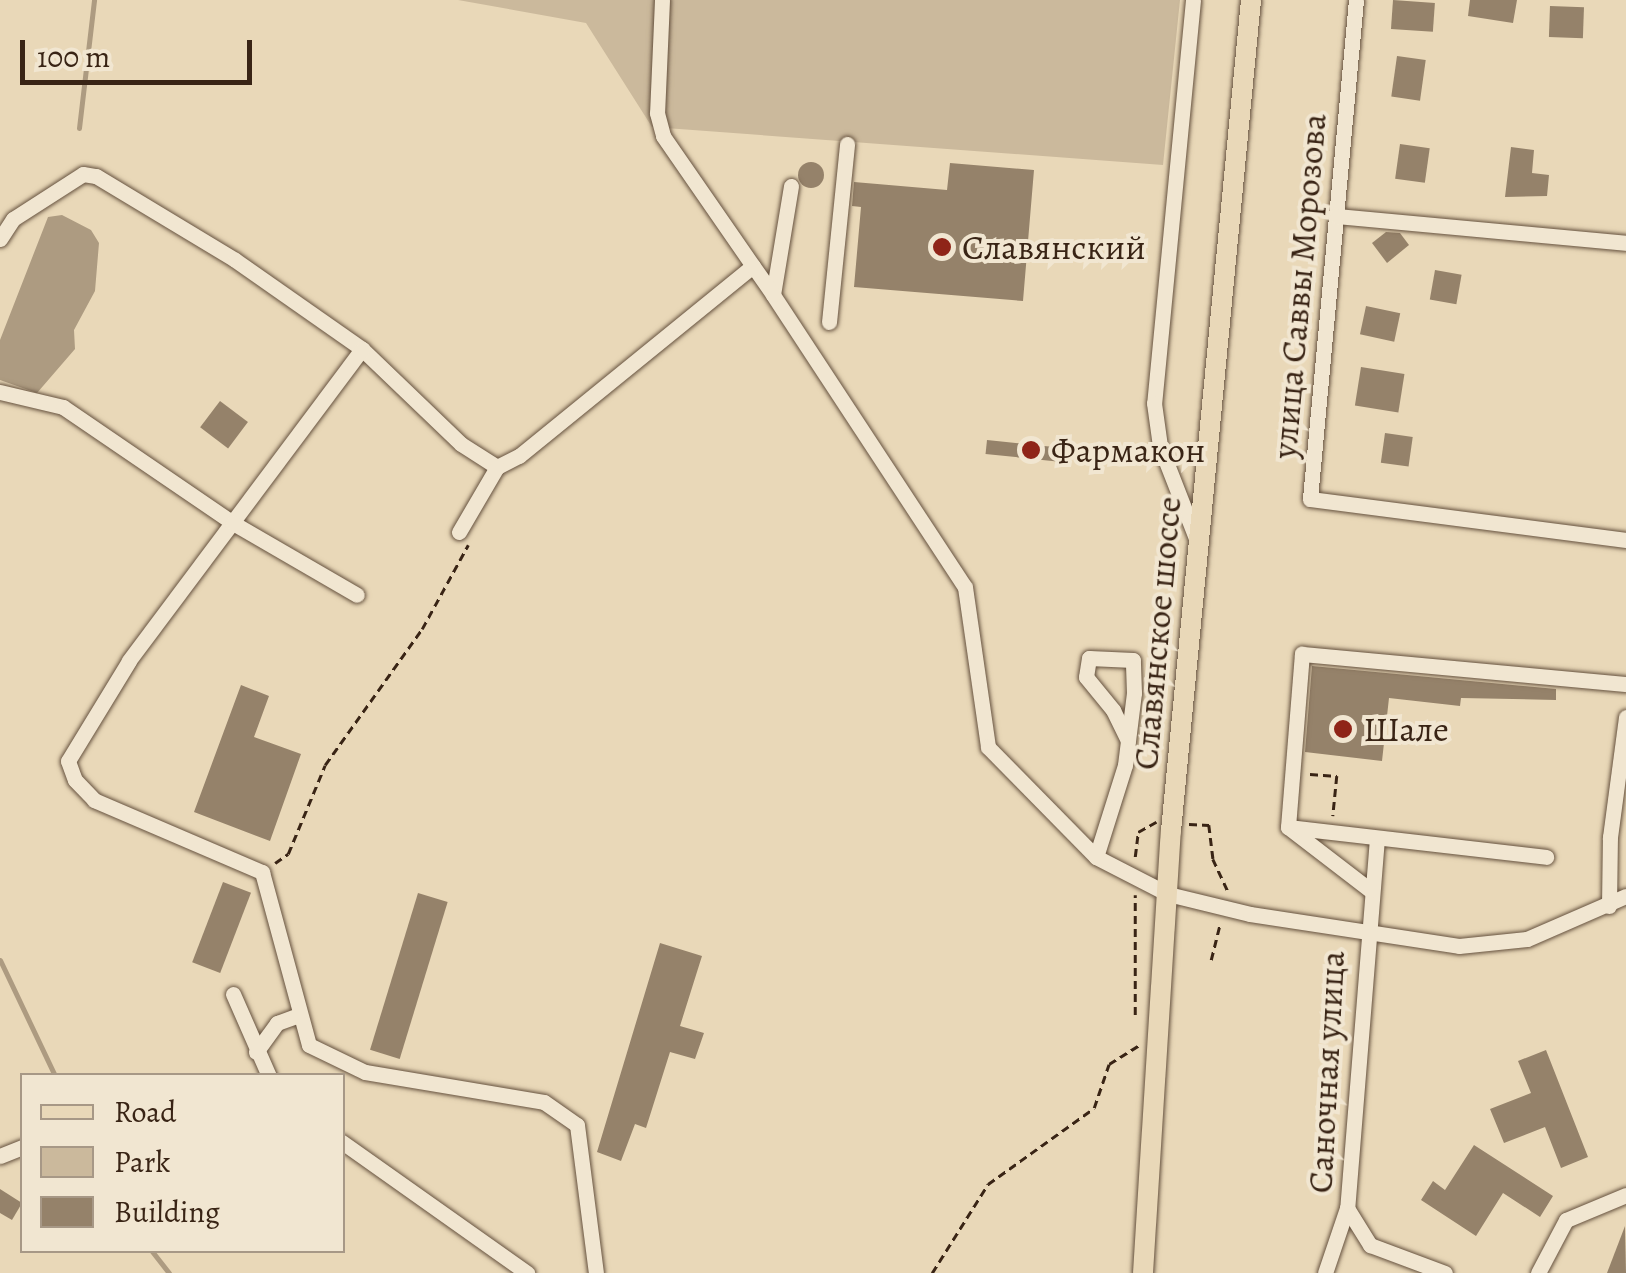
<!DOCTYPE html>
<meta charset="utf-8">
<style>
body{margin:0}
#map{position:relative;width:1626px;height:1273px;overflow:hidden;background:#e9d8b8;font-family:Alegreya,serif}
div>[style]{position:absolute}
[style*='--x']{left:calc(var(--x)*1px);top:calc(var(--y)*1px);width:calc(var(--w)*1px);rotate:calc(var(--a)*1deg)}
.green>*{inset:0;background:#cbb99c}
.water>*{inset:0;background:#ad9b81}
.stream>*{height:5px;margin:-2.5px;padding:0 2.5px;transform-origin:2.5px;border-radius:2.5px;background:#ad9b81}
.building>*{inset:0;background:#95826a;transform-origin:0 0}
.round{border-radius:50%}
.path>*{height:2.5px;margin-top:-1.25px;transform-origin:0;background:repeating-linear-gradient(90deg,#392415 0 8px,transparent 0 13px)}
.roads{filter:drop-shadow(0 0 2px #65513e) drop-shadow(0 0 2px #65513e)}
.minor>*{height:15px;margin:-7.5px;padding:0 7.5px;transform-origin:7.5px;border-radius:7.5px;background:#f1e6d1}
.major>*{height:20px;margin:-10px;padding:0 10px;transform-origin:10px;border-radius:10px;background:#e9d8b8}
.dots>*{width:28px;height:28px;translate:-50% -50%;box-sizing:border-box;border:5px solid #f1e6d1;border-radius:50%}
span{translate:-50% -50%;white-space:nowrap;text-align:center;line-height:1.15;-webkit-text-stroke:8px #f1e6d1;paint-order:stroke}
.poi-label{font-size:35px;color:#392415}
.left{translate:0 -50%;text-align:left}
.street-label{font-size:35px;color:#392415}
.legend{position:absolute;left:20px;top:1073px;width:325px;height:180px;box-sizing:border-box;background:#f1e6d1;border:2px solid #a79886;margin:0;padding:12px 18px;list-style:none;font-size:30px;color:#392415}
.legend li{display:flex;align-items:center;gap:20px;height:50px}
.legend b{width:50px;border:2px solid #a79886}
.scale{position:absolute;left:20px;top:40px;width:232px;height:45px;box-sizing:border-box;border:5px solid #392415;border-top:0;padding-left:12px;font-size:30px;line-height:35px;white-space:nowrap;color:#392415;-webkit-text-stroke:8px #f1e6d1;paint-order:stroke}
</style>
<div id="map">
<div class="green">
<div style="clip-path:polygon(458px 0,1180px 0,1163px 165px,652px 127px,586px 23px)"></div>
</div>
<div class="water">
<div style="clip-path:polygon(62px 215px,91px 230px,99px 243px,95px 291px,74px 330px,75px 349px,37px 393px,0 380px,0 340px,48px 217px)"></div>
</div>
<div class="stream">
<div style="--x:79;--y:128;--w:129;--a:-83.3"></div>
<div style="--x:0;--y:960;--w:128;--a:64.6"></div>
<div style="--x:151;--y:1250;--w:29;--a:52"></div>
</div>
<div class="building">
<div style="left:1393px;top:0;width:42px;height:29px;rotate:4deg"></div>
<div style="clip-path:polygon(1470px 0,1517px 0,1513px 23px,1468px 16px)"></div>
<div style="left:1550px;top:6px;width:34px;height:31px;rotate:2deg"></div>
<div style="left:1397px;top:56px;width:29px;height:41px;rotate:8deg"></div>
<div style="left:1400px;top:144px;width:30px;height:35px;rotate:8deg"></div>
<div style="clip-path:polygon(1511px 147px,1534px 150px,1532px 173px,1549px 175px,1547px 196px,1505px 197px)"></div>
<div class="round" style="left:798px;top:162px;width:26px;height:26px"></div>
<div style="clip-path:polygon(950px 163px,1034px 170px,1023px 301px,854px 287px,861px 207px,852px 206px,854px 182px,947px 190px)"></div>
<div style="clip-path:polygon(1386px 232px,1400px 233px,1409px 245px,1387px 263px,1372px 243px)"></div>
<div style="left:1435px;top:270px;width:27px;height:30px;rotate:10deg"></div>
<div style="left:1366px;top:306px;width:35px;height:29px;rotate:12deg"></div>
<div style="left:1361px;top:367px;width:44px;height:39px;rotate:9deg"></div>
<div style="left:220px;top:401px;width:35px;height:33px;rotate:37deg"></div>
<div style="left:1385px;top:433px;width:28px;height:30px;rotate:8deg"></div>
<div style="left:987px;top:440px;width:79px;height:14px;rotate:6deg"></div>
<div style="clip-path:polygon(1312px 666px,1556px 689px,1556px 700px,1461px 698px,1460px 706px,1389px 698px,1382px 761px,1305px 752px)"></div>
<div style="clip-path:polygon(241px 685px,269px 696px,254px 737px,301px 754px,270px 841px,194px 812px)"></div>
<div style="left:223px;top:882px;width:30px;height:86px;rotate:21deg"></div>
<div style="left:418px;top:893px;width:31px;height:164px;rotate:17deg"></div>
<div style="clip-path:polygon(660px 943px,702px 956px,680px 1026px,704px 1033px,695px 1059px,670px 1052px,646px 1128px,635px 1124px,621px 1161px,597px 1152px)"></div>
<div style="clip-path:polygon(1546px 1050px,1588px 1157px,1561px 1168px,1545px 1127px,1504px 1143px,1490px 1109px,1531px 1093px,1518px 1061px)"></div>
<div style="clip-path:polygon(1474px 1145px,1553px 1196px,1540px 1217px,1503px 1193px,1476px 1236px,1421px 1200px,1433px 1181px,1445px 1190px)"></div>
<div style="clip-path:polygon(0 1189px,22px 1203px,12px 1220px,0 1213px)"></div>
<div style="clip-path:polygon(1625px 1226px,1626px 1273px,1607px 1273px)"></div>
</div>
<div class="path">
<div style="--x:1310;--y:774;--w:27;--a:4"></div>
<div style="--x:1337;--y:776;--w:40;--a:95.7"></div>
<div style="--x:1189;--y:824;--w:20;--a:3"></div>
<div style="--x:1209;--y:825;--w:34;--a:83"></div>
<div style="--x:1213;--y:859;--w:35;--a:65"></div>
<div style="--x:1135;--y:857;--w:25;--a:-83"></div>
<div style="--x:1138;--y:832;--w:21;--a:-29"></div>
<div style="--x:275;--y:863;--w:16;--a:-35"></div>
<div style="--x:288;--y:854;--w:96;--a:-67.4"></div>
<div style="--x:325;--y:765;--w:167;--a:-54.5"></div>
<div style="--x:422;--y:629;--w:96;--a:-61.3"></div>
<div style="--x:1211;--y:960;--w:38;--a:-76"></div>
<div style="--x:1135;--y:1015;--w:120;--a:-90"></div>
<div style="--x:932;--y:1273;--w:105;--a:-57.8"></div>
<div style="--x:988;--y:1184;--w:130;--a:-35.6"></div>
<div style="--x:1094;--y:1108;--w:46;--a:-71.2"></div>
<div style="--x:1109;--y:1064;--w:36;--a:-32"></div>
</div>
<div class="roads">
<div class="minor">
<div style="--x:662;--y:0;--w:113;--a:92.5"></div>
<div style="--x:657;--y:113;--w:24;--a:75"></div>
<div style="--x:663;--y:136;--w:158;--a:55.3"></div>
<div style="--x:1193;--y:0;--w:405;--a:95.5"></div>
<div style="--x:1154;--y:403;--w:43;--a:82.1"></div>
<div style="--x:1160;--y:446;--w:102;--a:68.7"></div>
<div style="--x:1356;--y:0;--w:501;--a:95.27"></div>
<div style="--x:1310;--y:499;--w:319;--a:7.4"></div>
<div style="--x:791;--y:186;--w:110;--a:99.4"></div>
<div style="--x:773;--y:295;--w:349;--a:56.7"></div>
<div style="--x:965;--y:587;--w:162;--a:81.8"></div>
<div style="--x:988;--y:747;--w:154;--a:45.5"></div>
<div style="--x:1096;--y:857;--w:81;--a:27.2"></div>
<div style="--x:1168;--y:894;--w:84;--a:13.7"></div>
<div style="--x:1250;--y:914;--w:211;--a:8.7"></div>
<div style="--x:1459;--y:946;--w:68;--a:-5.9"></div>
<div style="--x:1527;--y:939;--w:108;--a:-23.5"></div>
<div style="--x:1336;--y:216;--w:291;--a:5.3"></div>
<div style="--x:0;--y:239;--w:24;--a:-57"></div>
<div style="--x:13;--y:219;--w:83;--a:-32.7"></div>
<div style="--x:83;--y:174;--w:13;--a:9"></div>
<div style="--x:96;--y:176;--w:162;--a:31.1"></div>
<div style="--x:235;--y:260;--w:155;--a:35"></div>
<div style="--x:362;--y:349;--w:137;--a:43.8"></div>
<div style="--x:461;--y:444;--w:43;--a:32.6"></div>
<div style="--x:497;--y:467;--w:25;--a:-27"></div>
<div style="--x:519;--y:456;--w:301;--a:-39.1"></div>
<div style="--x:753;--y:266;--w:35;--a:55"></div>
<div style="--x:829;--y:322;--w:179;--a:-84.2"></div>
<div style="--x:362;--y:349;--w:389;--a:126.8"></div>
<div style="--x:129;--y:661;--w:117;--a:121.4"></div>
<div style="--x:68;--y:761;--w:20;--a:70"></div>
<div style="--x:75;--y:780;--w:28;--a:46"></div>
<div style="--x:94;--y:800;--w:183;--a:23.2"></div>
<div style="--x:262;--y:872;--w:179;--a:74.8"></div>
<div style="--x:309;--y:1045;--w:62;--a:25.7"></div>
<div style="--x:365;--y:1072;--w:181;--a:9.5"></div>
<div style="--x:544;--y:1102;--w:40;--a:34.9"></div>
<div style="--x:577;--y:1125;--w:149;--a:82.7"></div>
<div style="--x:0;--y:392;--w:65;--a:13.4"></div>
<div style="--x:63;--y:407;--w:206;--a:34.3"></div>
<div style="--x:233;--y:523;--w:143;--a:30.1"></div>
<div style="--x:459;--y:532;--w:75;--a:-59.7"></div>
<div style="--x:1288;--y:827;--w:174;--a:-85.4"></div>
<div style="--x:1302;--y:654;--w:325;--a:5.3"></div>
<div style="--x:1377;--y:838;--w:371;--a:94.6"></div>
<div style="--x:1347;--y:1208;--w:44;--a:58.1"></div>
<div style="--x:1370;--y:1245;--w:80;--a:20.5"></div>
<div style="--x:1096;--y:857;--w:96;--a:-72.5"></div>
<div style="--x:1125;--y:765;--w:73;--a:-82.9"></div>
<div style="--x:1134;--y:693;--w:33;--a:-92"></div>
<div style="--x:1133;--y:660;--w:44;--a:-177.4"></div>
<div style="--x:1089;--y:658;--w:19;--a:99"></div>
<div style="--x:1086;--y:677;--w:43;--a:50.7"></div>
<div style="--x:1113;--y:710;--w:34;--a:64"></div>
<div style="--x:1370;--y:890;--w:103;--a:-142.5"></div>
<div style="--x:1288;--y:827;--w:260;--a:6.6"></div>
<div style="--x:1609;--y:906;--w:69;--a:-89.2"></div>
<div style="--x:1610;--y:837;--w:121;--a:-82.4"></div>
<div style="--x:233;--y:994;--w:90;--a:66.3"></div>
<div style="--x:256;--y:1052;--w:36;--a:-54"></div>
<div style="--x:277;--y:1023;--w:23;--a:-20"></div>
<div style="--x:342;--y:1142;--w:227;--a:35.3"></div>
<div style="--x:0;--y:1156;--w:24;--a:-22"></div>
<div style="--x:1325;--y:1273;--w:69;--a:-71.3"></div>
<div style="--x:1538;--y:1273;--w:60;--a:-62.2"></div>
<div style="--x:1566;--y:1220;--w:65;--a:-22.6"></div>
</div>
<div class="major">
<div style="--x:1143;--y:1273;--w:443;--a:-86.4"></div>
<div style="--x:1171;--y:831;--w:835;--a:-84.5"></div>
</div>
</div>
<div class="dots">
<div style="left:942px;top:247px;background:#8f2418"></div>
<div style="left:1031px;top:450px;background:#8f2418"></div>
<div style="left:1343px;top:729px;background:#8f2418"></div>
</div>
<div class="poi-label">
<span class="left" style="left:962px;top:247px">Славянский</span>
<span class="left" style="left:1051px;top:450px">Фармакон</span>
<span class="left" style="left:1363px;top:729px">Шале</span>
</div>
<div class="street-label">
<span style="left:1299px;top:286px;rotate:-85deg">улица Саввы Морозова</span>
<span style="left:1157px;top:633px;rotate:-85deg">Славянское шоссе</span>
<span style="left:1326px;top:1072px;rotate:-87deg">Саночная улица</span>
</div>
<ul class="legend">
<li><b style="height:12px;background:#e9d8b8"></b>Road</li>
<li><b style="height:28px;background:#cbb99c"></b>Park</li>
<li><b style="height:28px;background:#95826a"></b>Building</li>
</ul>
<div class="scale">100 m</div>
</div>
